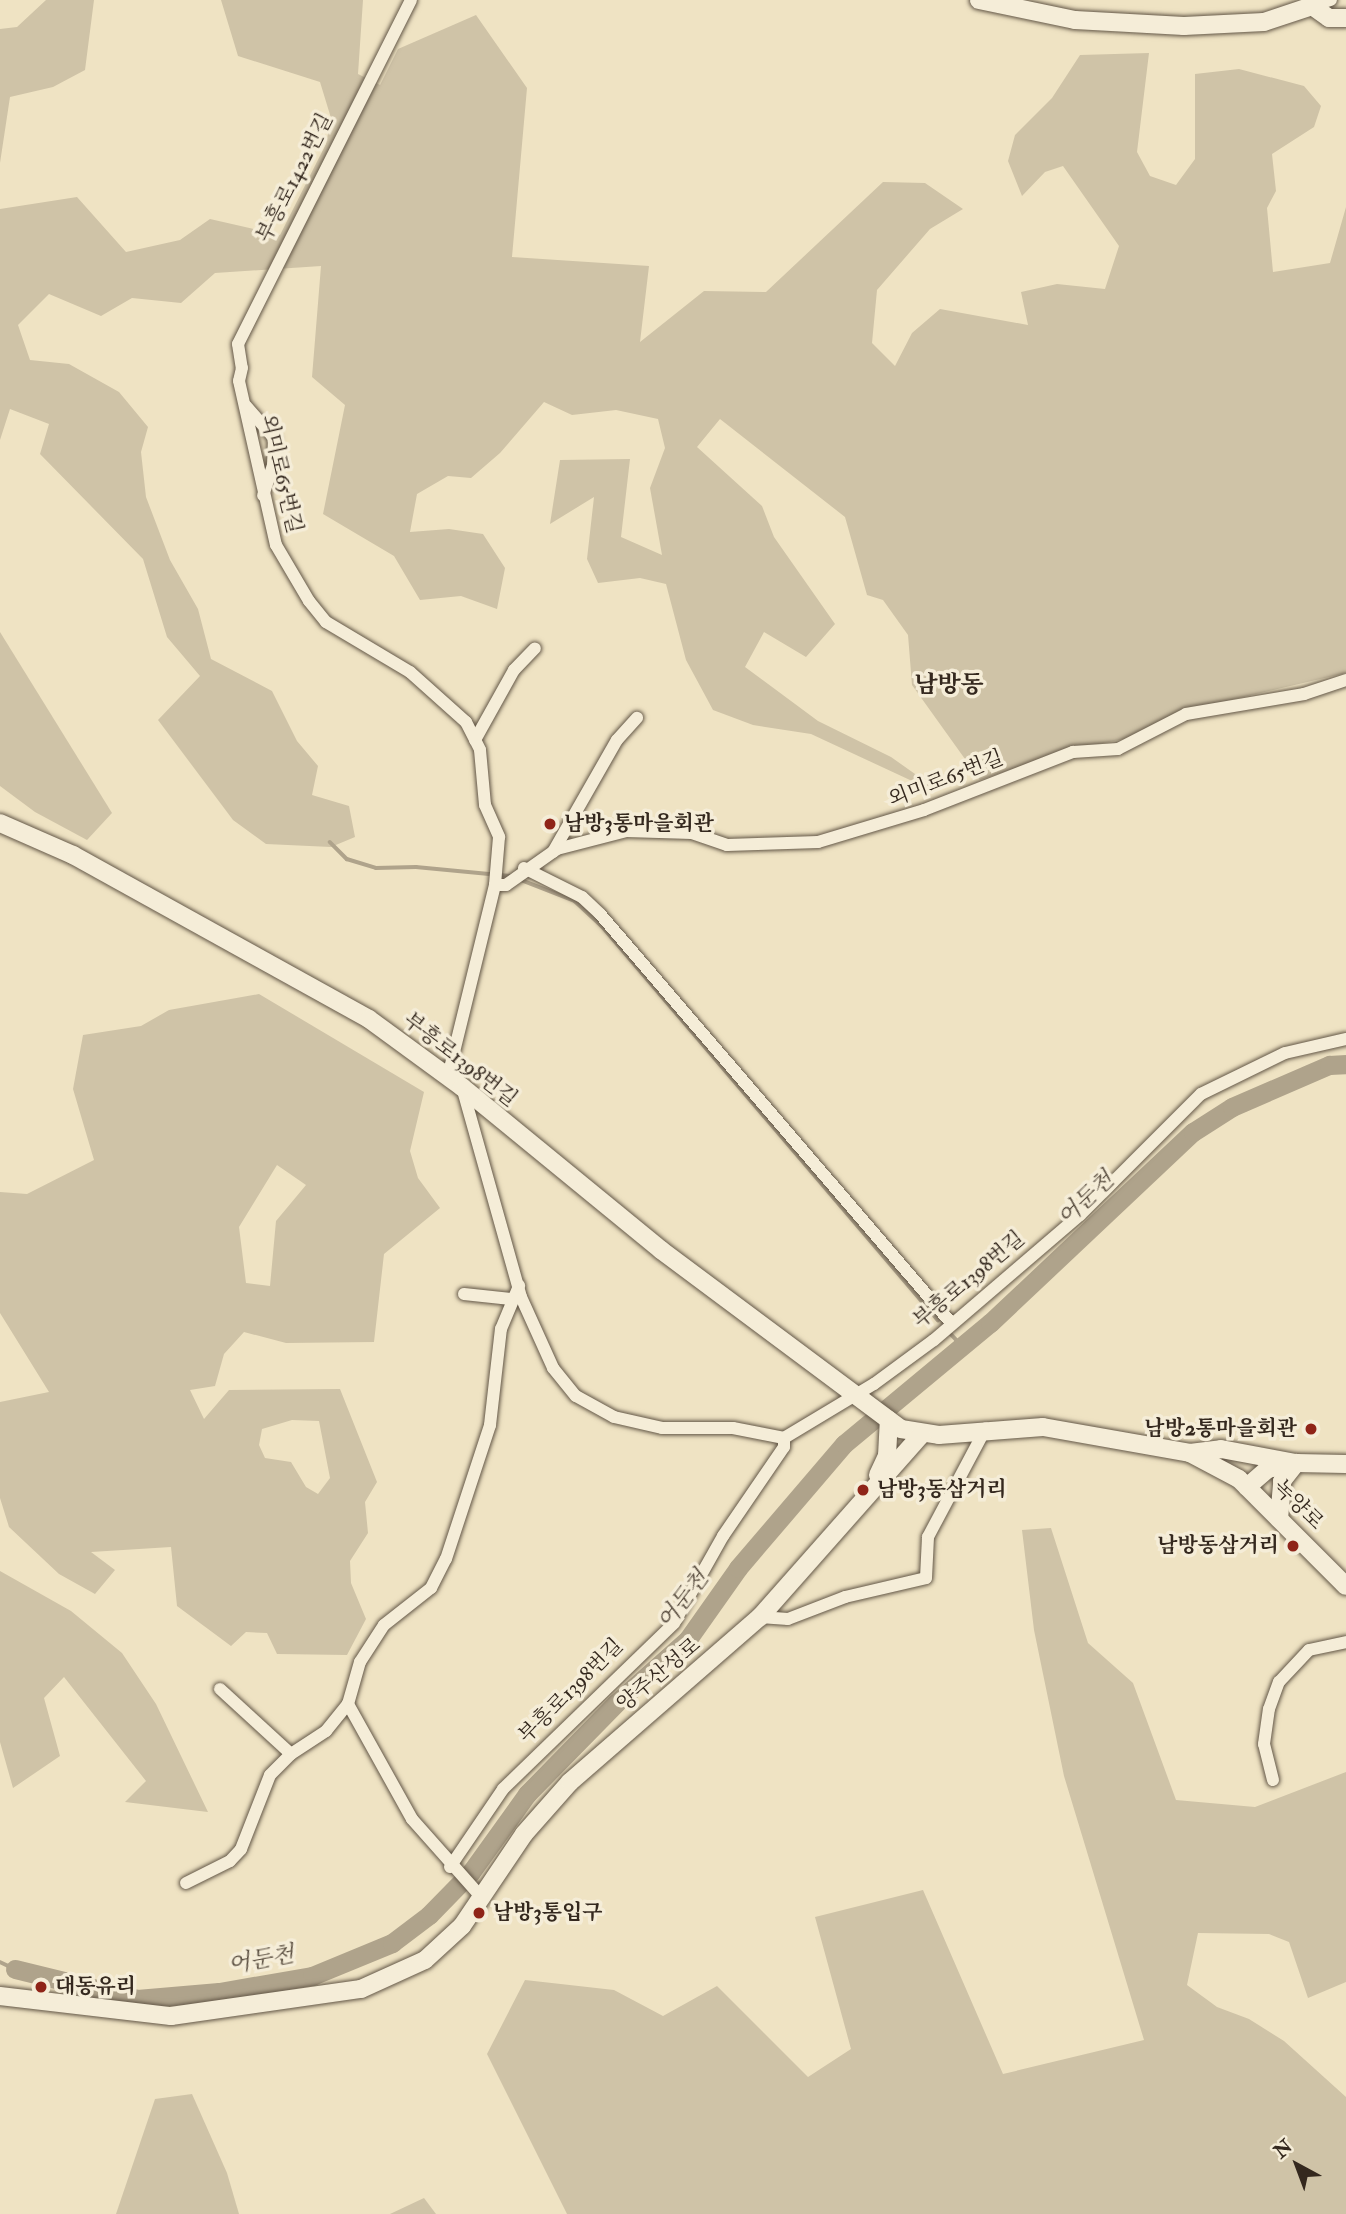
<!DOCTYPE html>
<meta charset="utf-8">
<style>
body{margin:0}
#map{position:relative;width:1346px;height:2214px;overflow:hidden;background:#efe3c3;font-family:"IM FELL Double Pica","Noto Serif KR",serif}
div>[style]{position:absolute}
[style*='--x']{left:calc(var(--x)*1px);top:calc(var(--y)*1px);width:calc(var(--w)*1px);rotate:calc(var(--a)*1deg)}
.green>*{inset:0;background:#cfc3a7}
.stream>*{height:3.5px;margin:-1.75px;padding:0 1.75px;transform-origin:1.75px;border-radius:1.75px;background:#afa38b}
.river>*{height:19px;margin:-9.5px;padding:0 9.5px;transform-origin:9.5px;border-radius:9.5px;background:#afa38b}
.roads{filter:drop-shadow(0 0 2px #635747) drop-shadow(0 0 2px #635747)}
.street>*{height:12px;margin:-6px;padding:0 6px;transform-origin:6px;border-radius:6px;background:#f5edd8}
.secondary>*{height:18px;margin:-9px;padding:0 9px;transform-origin:9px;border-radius:9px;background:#f5edd8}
.dots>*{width:19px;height:19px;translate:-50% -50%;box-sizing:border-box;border:4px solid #f5edd8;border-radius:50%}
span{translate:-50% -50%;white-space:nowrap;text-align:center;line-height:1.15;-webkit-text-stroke:7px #f5edd8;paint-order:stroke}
.street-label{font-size:21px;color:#34281e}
.poi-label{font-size:21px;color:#34281e;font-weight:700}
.left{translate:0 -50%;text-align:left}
.right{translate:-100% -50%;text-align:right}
.water-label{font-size:23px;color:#594d3f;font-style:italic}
.quarter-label{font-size:24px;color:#34281e;font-weight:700}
.north{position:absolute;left:1262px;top:2130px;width:70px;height:70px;-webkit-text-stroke:5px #f5edd8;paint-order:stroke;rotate:319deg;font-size:19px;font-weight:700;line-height:28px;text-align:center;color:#34281e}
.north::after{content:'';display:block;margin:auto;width:24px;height:32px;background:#34281e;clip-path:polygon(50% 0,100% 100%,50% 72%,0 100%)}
</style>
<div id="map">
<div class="green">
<div style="clip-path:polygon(46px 0,94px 0,85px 70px,53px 87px,10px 97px,0 163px,0 29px,17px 27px)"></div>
<div style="clip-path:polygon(221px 0,363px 0,358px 74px,380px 85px,398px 49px,476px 15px,527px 88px,512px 257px,649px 266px,640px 342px,704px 291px,766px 292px,883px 182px,925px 183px,963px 209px,930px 229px,877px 290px,872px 343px,895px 366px,912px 333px,940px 309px,1028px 325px,1021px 292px,1057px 284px,1105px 289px,1119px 246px,1063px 166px,1045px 172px,1022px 196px,1008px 161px,1015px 135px,1052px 98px,1080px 55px,1149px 53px,1137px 152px,1150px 176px,1176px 185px,1195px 159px,1195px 74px,1239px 69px,1304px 86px,1321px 106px,1314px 127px,1272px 154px,1276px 191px,1267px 208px,1273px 272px,1330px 263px,1346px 207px,1346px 673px,1184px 711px,1124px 739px,1068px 750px,980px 780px,912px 685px,908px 635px,883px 600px,867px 595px,845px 517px,720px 419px,697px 447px,762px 506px,774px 537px,835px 624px,806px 657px,764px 632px,745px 667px,818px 721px,891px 757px,932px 786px,925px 787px,811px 734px,753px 725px,713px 710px,686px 660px,666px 584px,640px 578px,598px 583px,587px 559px,594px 497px,550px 524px,560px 460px,630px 459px,621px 537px,662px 555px,650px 488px,665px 448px,658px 419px,616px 410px,572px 415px,544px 402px,500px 453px,471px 478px,448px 476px,417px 494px,410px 532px,449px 529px,483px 534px,505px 568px,497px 609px,461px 596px,420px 600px,394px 556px,323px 514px,345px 405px,312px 377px,321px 266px,215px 273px,181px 303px,132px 298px,101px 316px,49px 294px,18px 325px,30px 360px,69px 364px,119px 392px,148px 427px,141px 452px,146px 497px,170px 560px,198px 609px,211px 659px,272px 691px,297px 741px,318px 766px,312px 795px,349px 806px,355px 837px,331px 847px,266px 844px,233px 820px,158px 720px,200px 676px,167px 637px,143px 559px,40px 454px,49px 424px,10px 409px,0 440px,0 209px,77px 197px,126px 252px,180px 240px,210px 219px,280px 235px,326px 144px,331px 118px,320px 82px,238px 56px)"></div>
<div style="clip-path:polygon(0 632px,112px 813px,87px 840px,35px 812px,0 786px)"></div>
<div style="clip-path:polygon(evenodd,259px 994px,424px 1092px,410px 1151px,418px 1178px,440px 1208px,384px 1254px,374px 1342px,286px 1343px,244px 1332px,224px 1354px,215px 1386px,190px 1390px,204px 1419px,229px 1390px,340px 1389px,377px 1482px,365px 1502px,368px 1533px,350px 1561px,351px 1583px,366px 1619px,347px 1655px,277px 1654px,267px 1633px,246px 1632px,231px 1646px,177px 1606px,171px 1547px,91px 1552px,115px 1570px,95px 1594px,59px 1574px,9px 1527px,0 1498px,0 1402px,49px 1392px,0 1313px,0 1192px,27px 1194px,94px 1160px,73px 1089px,83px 1035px,141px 1026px,169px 1010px,259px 994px,277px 1165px,306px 1185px,276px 1221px,270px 1286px,246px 1283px,239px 1227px,277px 1165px,259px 994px,292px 1420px,319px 1421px,330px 1478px,318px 1494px,306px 1487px,291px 1462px,265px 1458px,259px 1445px,262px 1429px,292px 1420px)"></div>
<div style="clip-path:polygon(1051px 1528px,1088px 1643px,1133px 1683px,1176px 1800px,1255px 1807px,1346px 1772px,1346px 1982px,1308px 1998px,1289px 1942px,1269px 1934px,1198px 1933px,1187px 1985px,1217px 2007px,1249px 2019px,1284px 2041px,1346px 2097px,1346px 2214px,567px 2214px,487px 2054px,525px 1980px,614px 1990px,663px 2016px,717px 1986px,808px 2077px,851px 2049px,815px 1917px,923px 1890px,1003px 2074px,1144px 2040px,1064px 1776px,1034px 1630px,1022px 1530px)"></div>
<div style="clip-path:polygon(0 1571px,71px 1611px,122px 1653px,156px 1704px,208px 1812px,125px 1802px,146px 1781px,64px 1677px,44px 1698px,60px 1756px,13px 1788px,0 1742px)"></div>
<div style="clip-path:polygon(192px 2094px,227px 2173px,239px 2214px,116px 2214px,155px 2099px)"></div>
<div style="clip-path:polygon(424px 2198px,436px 2214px,390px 2214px)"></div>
</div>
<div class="stream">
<div style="--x:330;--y:842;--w:24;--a:45"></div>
<div style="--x:347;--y:859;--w:30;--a:17"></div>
<div style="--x:376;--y:868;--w:40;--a:-1.4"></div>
<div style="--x:416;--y:867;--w:95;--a:5.4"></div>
<div style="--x:521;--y:880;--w:58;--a:21.3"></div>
<div style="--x:575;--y:901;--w:37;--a:43"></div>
<div style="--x:602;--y:926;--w:518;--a:49.54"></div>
<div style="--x:950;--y:1333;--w:16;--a:47"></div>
<div style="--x:0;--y:1962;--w:17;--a:25"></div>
</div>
<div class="river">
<div style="--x:15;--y:1969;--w:126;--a:13.8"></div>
<div style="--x:137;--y:1999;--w:82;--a:-4.9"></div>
<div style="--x:219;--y:1992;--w:94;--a:-9.8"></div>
<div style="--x:312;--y:1976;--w:87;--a:-22.4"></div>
<div style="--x:392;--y:1943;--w:46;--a:-37.1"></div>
<div style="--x:429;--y:1915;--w:60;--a:-45.7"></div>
<div style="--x:471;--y:1872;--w:96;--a:-54.3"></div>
<div style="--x:527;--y:1794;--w:127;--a:-45.6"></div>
<div style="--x:616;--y:1703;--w:96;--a:-41.6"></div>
<div style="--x:688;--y:1639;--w:87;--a:-54.8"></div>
<div style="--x:738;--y:1568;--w:163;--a:-49.5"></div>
<div style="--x:844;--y:1444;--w:190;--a:-39.7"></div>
<div style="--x:990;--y:1323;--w:279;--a:-43.3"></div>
<div style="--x:1193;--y:1132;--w:46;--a:-32.7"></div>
<div style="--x:1232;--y:1107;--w:106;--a:-23.4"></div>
<div style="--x:1329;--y:1065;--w:17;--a:-3"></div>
</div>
<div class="roads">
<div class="street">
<div style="--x:411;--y:0;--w:385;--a:116.7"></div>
<div style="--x:238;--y:344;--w:24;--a:81"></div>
<div style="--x:242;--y:368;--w:13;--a:103"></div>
<div style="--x:239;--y:381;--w:168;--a:77.3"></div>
<div style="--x:276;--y:545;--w:65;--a:59.5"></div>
<div style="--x:309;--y:601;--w:27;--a:51"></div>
<div style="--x:326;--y:622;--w:98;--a:30.8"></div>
<div style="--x:410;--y:672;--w:75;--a:41.8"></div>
<div style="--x:466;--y:722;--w:31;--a:63"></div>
<div style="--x:480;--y:750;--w:55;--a:84.8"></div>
<div style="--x:485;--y:805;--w:35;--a:66"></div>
<div style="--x:499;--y:837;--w:48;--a:94.8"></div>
<div style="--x:495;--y:885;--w:197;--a:103.8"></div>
<div style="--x:1312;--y:6;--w:20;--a:-18"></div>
<div style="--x:246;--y:406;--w:43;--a:48.8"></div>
<div style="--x:274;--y:438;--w:27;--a:92"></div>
<div style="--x:273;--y:465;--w:32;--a:108"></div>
<div style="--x:475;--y:740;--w:80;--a:-60.9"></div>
<div style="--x:514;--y:670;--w:30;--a:-46"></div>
<div style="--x:553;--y:852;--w:129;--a:-60.3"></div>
<div style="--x:617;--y:740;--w:30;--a:-48"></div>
<div style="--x:524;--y:868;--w:65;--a:26.6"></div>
<div style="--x:582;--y:897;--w:25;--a:43"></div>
<div style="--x:600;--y:914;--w:539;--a:49.36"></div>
<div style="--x:495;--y:885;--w:11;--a:0"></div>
<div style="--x:506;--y:885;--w:62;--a:-35.2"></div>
<div style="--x:557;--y:849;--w:71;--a:-14.6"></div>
<div style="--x:626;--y:831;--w:66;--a:1.7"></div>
<div style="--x:692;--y:833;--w:37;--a:19"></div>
<div style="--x:727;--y:845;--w:91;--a:-1.9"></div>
<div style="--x:818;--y:842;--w:111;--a:-16.8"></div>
<div style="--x:924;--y:810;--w:160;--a:-21.3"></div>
<div style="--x:1073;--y:752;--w:45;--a:-3.8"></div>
<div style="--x:1118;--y:749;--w:76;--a:-27.2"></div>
<div style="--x:1186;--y:714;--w:120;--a:-9.6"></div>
<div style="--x:1304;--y:694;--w:44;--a:-18.4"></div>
<div style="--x:462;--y:1087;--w:218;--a:74.3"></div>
<div style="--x:521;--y:1297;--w:78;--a:65.7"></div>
<div style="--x:553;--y:1368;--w:36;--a:51"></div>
<div style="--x:576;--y:1396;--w:43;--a:28.9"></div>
<div style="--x:614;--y:1417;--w:49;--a:12.9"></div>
<div style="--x:662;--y:1428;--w:71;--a:0"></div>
<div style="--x:733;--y:1428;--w:52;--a:11.1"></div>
<div style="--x:464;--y:1294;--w:47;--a:6.1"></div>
<div style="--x:760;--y:1617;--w:28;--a:4"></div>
<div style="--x:788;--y:1619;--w:61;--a:-21.1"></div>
<div style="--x:845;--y:1597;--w:83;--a:-13.2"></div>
<div style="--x:926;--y:1578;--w:41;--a:-87.2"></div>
<div style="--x:928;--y:1537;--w:123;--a:-62"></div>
<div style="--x:220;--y:1689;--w:96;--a:42.5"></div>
<div style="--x:1273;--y:1780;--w:37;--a:-104"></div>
<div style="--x:1264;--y:1744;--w:35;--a:-82"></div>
<div style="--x:1269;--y:1709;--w:29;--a:-70"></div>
<div style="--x:1279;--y:1682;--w:44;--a:-46.8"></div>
<div style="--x:1309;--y:1650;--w:38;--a:-12"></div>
<div style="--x:450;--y:1867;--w:94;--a:-55.8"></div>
<div style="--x:503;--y:1789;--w:238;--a:-44.1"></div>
<div style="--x:674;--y:1623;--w:100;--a:-60.6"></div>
<div style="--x:723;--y:1536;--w:108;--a:-55.6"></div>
<div style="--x:784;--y:1447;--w:9;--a:-90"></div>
<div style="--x:784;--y:1438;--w:105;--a:-31"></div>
<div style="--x:874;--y:1384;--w:74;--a:-36.3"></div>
<div style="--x:934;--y:1340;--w:192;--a:-40.6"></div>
<div style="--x:1080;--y:1215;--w:171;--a:-45"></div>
<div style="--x:1201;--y:1094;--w:93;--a:-26"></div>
<div style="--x:1285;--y:1053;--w:63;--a:-12.9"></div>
<div style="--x:186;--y:1883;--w:49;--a:-26.6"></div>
<div style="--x:230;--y:1861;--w:16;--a:-47"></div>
<div style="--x:241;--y:1849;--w:79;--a:-68.6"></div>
<div style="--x:270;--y:1775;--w:30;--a:-45"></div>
<div style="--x:291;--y:1754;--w:42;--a:-33.3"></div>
<div style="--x:326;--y:1731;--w:35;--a:-51"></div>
<div style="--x:483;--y:1899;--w:107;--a:-131.6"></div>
<div style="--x:412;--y:1819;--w:132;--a:-119.1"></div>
<div style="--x:348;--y:1704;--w:44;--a:-74.1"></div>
<div style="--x:360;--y:1662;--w:44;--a:-57"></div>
<div style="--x:384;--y:1625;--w:60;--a:-38.2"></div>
<div style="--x:431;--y:1588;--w:33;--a:-63"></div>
<div style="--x:446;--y:1559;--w:141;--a:-71.8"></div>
<div style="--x:490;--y:1425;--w:97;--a:-83.5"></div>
<div style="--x:501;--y:1329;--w:47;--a:-67.3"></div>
</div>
<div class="secondary">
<div style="--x:979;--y:0;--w:98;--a:11.8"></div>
<div style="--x:1075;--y:20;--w:109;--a:3.2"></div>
<div style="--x:1184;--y:26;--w:80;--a:-2.9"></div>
<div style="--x:1264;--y:22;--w:51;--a:-18.4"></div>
<div style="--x:1312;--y:6;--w:21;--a:35"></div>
<div style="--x:1329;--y:18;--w:17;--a:0"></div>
<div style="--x:0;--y:823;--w:80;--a:23.7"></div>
<div style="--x:73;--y:855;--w:338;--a:29"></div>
<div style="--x:369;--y:1019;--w:115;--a:36.2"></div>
<div style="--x:462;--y:1087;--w:257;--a:39.3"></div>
<div style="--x:661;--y:1250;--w:299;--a:36.7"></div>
<div style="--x:901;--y:1429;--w:38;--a:9"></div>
<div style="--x:939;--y:1435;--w:104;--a:-4.4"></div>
<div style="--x:1043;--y:1427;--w:149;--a:10"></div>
<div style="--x:1190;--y:1453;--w:55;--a:28"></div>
<div style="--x:1239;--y:1479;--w:151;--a:45"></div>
<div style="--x:1190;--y:1453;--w:31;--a:-7"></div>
<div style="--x:1221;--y:1449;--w:76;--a:10.6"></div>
<div style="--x:878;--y:1475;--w:21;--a:-65"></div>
<div style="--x:887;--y:1456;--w:36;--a:-87"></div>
<div style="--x:1247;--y:1487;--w:28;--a:-41"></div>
<div style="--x:1268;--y:1469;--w:29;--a:-12"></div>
<div style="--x:1296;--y:1463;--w:50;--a:1.1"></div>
<div style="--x:1279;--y:1519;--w:38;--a:-85"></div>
<div style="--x:1282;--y:1481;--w:23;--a:-52"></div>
<div style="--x:0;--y:1996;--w:172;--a:6.7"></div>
<div style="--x:171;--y:2016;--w:192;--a:-8.1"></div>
<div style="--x:361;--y:1989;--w:70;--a:-24.4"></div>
<div style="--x:425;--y:1960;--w:50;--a:-42.6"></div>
<div style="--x:462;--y:1926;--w:111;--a:-56"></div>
<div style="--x:524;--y:1834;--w:69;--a:-48.5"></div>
<div style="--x:570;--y:1782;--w:252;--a:-41"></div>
<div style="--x:760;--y:1617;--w:244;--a:-48.5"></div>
</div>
</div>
<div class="dots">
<div style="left:550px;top:824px;background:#8f2418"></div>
<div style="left:1311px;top:1429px;background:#8f2418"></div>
<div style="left:863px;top:1490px;background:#8f2418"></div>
<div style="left:1293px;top:1546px;background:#8f2418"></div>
<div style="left:479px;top:1913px;background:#8f2418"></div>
<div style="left:41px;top:1987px;background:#8f2418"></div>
</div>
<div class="street-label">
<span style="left:295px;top:178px;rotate:-63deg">부흥로1422번길</span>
<span style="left:281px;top:474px;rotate:77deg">외미로65번길</span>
<span style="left:946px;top:779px;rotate:-21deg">외미로65번길</span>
<span style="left:460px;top:1060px;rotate:38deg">부흥로1398번길</span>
<span style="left:969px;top:1280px;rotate:-40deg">부흥로1398번길</span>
<span style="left:1298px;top:1505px;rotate:45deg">녹양로</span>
<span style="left:659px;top:1675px;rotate:-40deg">양주산성로</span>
<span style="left:571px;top:1691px;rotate:-45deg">부흥로1398번길</span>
</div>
<div class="poi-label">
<span class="left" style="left:564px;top:824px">남방3통마을회관</span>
<span class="right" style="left:1297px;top:1429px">남방2통마을회관</span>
<span class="left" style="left:877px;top:1490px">남방3동삼거리</span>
<span class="right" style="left:1279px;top:1546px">남방동삼거리</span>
<span class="left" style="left:493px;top:1913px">남방3통입구</span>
<span class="left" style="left:55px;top:1987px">대동유리</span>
</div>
<div class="water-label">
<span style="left:1086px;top:1199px;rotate:-43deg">어둔천</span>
<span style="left:683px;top:1600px;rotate:-52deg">어둔천</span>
<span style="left:261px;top:1960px;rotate:-10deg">어둔천</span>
</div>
<div class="quarter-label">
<span style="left:949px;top:685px">남방동</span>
</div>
<div class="north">N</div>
</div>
